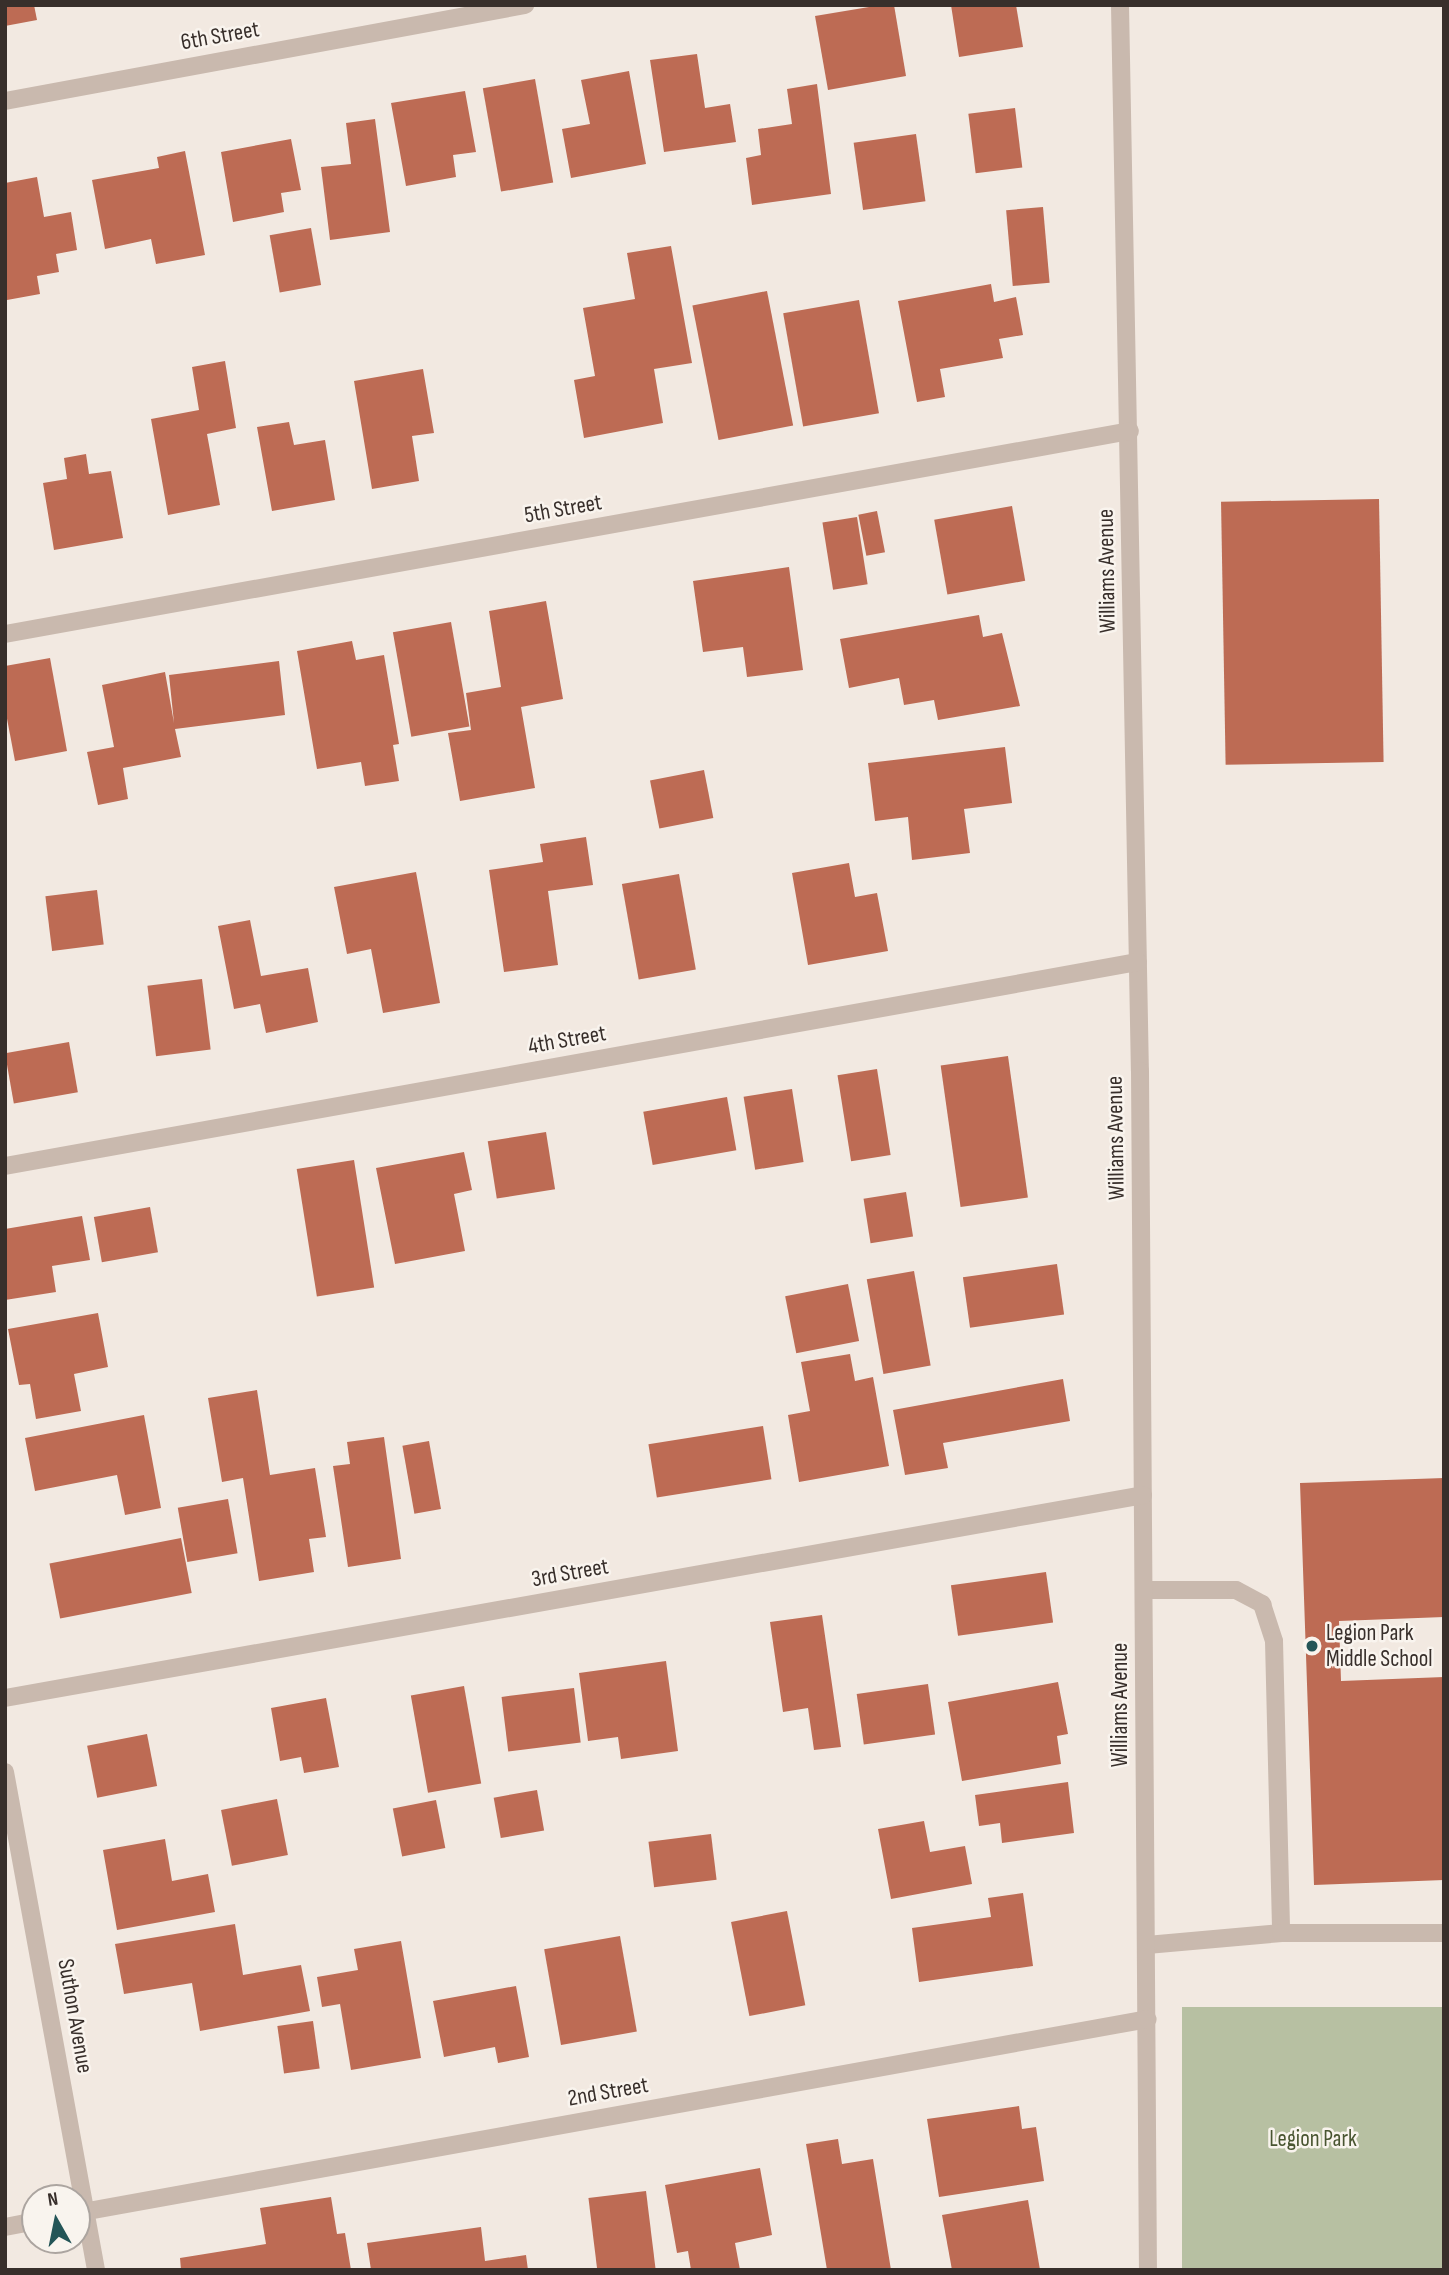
<!DOCTYPE html>
<style>
body{margin:0}
#map{position:relative;width:1449px;height:2275px;overflow:hidden;background:#f2e9e1;font-family:"Sofia Sans Condensed",sans-serif}
div>[style]{position:absolute}
[style*='--x']{left:calc(var(--x)*1px);top:calc(var(--y)*1px);width:calc(var(--w)*1px);rotate:calc(var(--a)*1deg)}
.green>*{inset:0;background:#b7c0a2;transform-origin:0 0}
.building>*{inset:0;background:#bd6b54;transform-origin:0 0}
.service>*{height:18px;margin:-9px;padding:0 9px;transform-origin:9px;border-radius:9px;background:#c9b9ae}
.minor>*{height:18px;margin:-9px;padding:0 9px;transform-origin:9px;border-radius:9px;background:#c9b9ae}
.dots>*{width:19px;height:19px;translate:-50% -50%;box-sizing:border-box;border:4px solid #f9f4ee;border-radius:50%}
span{translate:-50% -50%;white-space:nowrap;text-align:center;line-height:1.15;-webkit-text-stroke:5px #f9f4ee;paint-order:stroke}
.street-label{font-size:23px;color:#382f2b}
.poi-label{font-size:23px;color:#382f2b}
.left{translate:0 -50%;text-align:left}
.park-label{font-size:23px;color:#495531}
.frame{position:absolute;inset:0;border:7px solid #382f2b;pointer-events:none}
.north{position:absolute;left:21px;top:2184px;width:70px;height:70px;box-sizing:border-box;background:#f9f4ee;border:2px solid #aca5a0;border-radius:50%;rotate:351deg;font-size:19px;font-weight:700;line-height:28px;text-align:center;color:#382f2b}
.north::after{content:'';display:block;margin:auto;width:24px;height:32px;background:#245557;clip-path:polygon(50% 0,100% 100%,50% 72%,0 100%)}
</style>
<div id="map">
<div class="green">
<div style="left:1444px;top:2007px;width:263px;height:262px;rotate:90deg"></div>
</div>
<div class="building">
<div style="clip-path:polygon(5px 5px,34px 5px,37px 20px,5px 26px)"></div>
<div style="clip-path:polygon(881px 5px,894px 5px,906px 76px,828px 90px,815px 16px)"></div>
<div style="clip-path:polygon(951px 5px,1016px 5px,1023px 47px,959px 57px)"></div>
<div style="clip-path:polygon(697px 54px,705px 108px,730px 104px,736px 142px,664px 152px,650px 60px)"></div>
<div style="clip-path:polygon(629px 71px,646px 164px,571px 178px,562px 129px,590px 124px,581px 80px)"></div>
<div style="left:535px;top:79px;width:105px;height:53px;rotate:80deg"></div>
<div style="clip-path:polygon(817px 84px,831px 194px,752px 205px,746px 158px,761px 155px,758px 129px,792px 124px,787px 89px)"></div>
<div style="clip-path:polygon(465px 91px,476px 152px,453px 155px,456px 177px,406px 186px,391px 103px)"></div>
<div style="left:1015px;top:108px;width:60px;height:47px;rotate:83deg"></div>
<div style="clip-path:polygon(375px 119px,390px 232px,330px 240px,321px 167px,351px 164px,346px 123px)"></div>
<div style="left:916px;top:134px;width:68px;height:63px;rotate:82deg"></div>
<div style="clip-path:polygon(291px 139px,301px 190px,281px 193px,284px 212px,233px 222px,221px 152px)"></div>
<div style="clip-path:polygon(185px 151px,205px 255px,156px 264px,151px 239px,105px 249px,92px 180px,159px 168px,157px 157px)"></div>
<div style="clip-path:polygon(37px 177px,44px 217px,71px 212px,77px 250px,56px 254px,59px 272px,37px 276px,40px 294px,7px 300px,5px 183px)"></div>
<div style="left:1043px;top:207px;width:76px;height:37px;rotate:85deg"></div>
<div style="left:311px;top:228px;width:58px;height:42px;rotate:80deg"></div>
<div style="clip-path:polygon(671px 246px,692px 363px,654px 369px,663px 423px,584px 438px,574px 380px,595px 376px,583px 308px,635px 299px,627px 253px)"></div>
<div style="clip-path:polygon(991px 284px,994px 302px,1016px 297px,1023px 335px,999px 339px,1003px 358px,940px 369px,945px 397px,917px 402px,898px 301px)"></div>
<div style="left:767px;top:291px;width:137px;height:76px;rotate:79deg"></div>
<div style="left:859px;top:300px;width:115px;height:77px;rotate:80deg"></div>
<div style="clip-path:polygon(225px 361px,236px 428px,207px 434px,220px 505px,168px 515px,151px 419px,199px 410px,192px 367px)"></div>
<div style="clip-path:polygon(423px 369px,434px 433px,412px 436px,419px 481px,372px 489px,354px 381px)"></div>
<div style="clip-path:polygon(289px 422px,294px 445px,325px 440px,335px 500px,272px 511px,257px 427px)"></div>
<div style="clip-path:polygon(86px 454px,89px 474px,111px 471px,123px 538px,54px 550px,43px 483px,67px 479px,64px 458px)"></div>
<div style="left:1379px;top:499px;width:263px;height:158px;rotate:89deg"></div>
<div style="left:1012px;top:506px;width:76px;height:79px;rotate:80deg"></div>
<div style="left:877px;top:511px;width:42px;height:19px;rotate:79deg"></div>
<div style="left:857px;top:517px;width:68px;height:35px;rotate:81deg"></div>
<div style="clip-path:polygon(789px 567px,803px 670px,747px 677px,743px 647px,703px 652px,693px 581px)"></div>
<div style="clip-path:polygon(546px 601px,563px 699px,521px 707px,535px 788px,460px 801px,448px 733px,471px 730px,466px 693px,501px 687px,489px 611px)"></div>
<div style="clip-path:polygon(979px 615px,983px 637px,1002px 633px,1020px 706px,938px 720px,934px 700px,904px 705px,899px 678px,849px 688px,840px 639px)"></div>
<div style="left:451px;top:622px;width:106px;height:59px;rotate:80deg"></div>
<div style="clip-path:polygon(352px 641px,356px 660px,384px 655px,399px 744px,393px 745px,399px 781px,365px 786px,361px 762px,317px 769px,297px 651px)"></div>
<div style="clip-path:polygon(50px 658px,67px 751px,15px 761px,5px 708px,5px 666px)"></div>
<div style="clip-path:polygon(279px 661px,285px 715px,175px 729px,181px 757px,123px 768px,128px 799px,98px 805px,87px 752px,114px 747px,102px 685px,165px 672px,174px 723px,169px 675px)"></div>
<div style="clip-path:polygon(1005px 747px,1012px 803px,964px 809px,970px 853px,912px 860px,908px 817px,875px 821px,868px 763px)"></div>
<div style="left:704px;top:770px;width:49px;height:55px;rotate:79deg"></div>
<div style="clip-path:polygon(586px 837px,593px 885px,548px 891px,558px 965px,504px 972px,489px 870px,543px 862px,540px 844px)"></div>
<div style="clip-path:polygon(849px 863px,855px 897px,877px 893px,888px 951px,808px 965px,792px 873px)"></div>
<div style="clip-path:polygon(416px 872px,440px 1003px,383px 1013px,371px 949px,347px 954px,334px 887px)"></div>
<div style="left:679px;top:874px;width:97px;height:58px;rotate:80deg"></div>
<div style="left:97px;top:890px;width:55px;height:52px;rotate:83deg"></div>
<div style="clip-path:polygon(250px 920px,261px 976px,308px 968px,318px 1022px,266px 1033px,260px 1004px,234px 1009px,218px 926px)"></div>
<div style="left:202px;top:979px;width:71px;height:55px;rotate:83deg"></div>
<div style="left:69px;top:1042px;width:51px;height:65px;rotate:80deg"></div>
<div style="left:1008px;top:1056px;width:143px;height:68px;rotate:82deg"></div>
<div style="left:877px;top:1069px;width:87px;height:40px;rotate:81deg"></div>
<div style="left:792px;top:1089px;width:74px;height:49px;rotate:81deg"></div>
<div style="left:727px;top:1097px;width:54px;height:85px;rotate:80deg"></div>
<div style="left:546px;top:1132px;width:58px;height:59px;rotate:81deg"></div>
<div style="clip-path:polygon(464px 1152px,472px 1190px,454px 1194px,465px 1251px,395px 1264px,376px 1168px)"></div>
<div style="left:354px;top:1160px;width:129px;height:58px;rotate:81deg"></div>
<div style="left:906px;top:1192px;width:45px;height:43px;rotate:81deg"></div>
<div style="left:150px;top:1207px;width:46px;height:57px;rotate:80deg"></div>
<div style="clip-path:polygon(82px 1216px,90px 1260px,52px 1266px,56px 1292px,5px 1300px,5px 1229px)"></div>
<div style="left:1057px;top:1264px;width:51px;height:95px;rotate:82deg"></div>
<div style="left:914px;top:1271px;width:96px;height:48px;rotate:80deg"></div>
<div style="left:848px;top:1284px;width:58px;height:64px;rotate:79deg"></div>
<div style="clip-path:polygon(98px 1313px,108px 1367px,74px 1374px,81px 1411px,36px 1419px,30px 1384px,19px 1385px,8px 1329px)"></div>
<div style="clip-path:polygon(850px 1354px,855px 1381px,873px 1377px,889px 1466px,799px 1482px,788px 1415px,810px 1411px,801px 1362px)"></div>
<div style="clip-path:polygon(1063px 1379px,1070px 1421px,943px 1443px,948px 1468px,905px 1475px,893px 1410px)"></div>
<div style="clip-path:polygon(257px 1390px,270px 1475px,315px 1468px,326px 1537px,309px 1539px,314px 1572px,259px 1581px,243px 1478px,222px 1482px,208px 1398px)"></div>
<div style="clip-path:polygon(144px 1415px,161px 1508px,125px 1515px,117px 1475px,35px 1491px,25px 1438px)"></div>
<div style="left:763px;top:1426px;width:54px;height:116px;rotate:81deg"></div>
<div style="clip-path:polygon(384px 1437px,401px 1559px,348px 1567px,333px 1466px,350px 1464px,347px 1442px)"></div>
<div style="left:429px;top:1441px;width:69px;height:27px;rotate:80deg"></div>
<div style="clip-path:polygon(1444px 1478px,1444px 1617px,1339px 1621px,1341px 1681px,1444px 1677px,1444px 1880px,1314px 1885px,1300px 1483px)"></div>
<div style="left:228px;top:1499px;width:55px;height:51px;rotate:80deg"></div>
<div style="left:181px;top:1538px;width:56px;height:134px;rotate:79deg"></div>
<div style="left:1046px;top:1572px;width:51px;height:96px;rotate:82deg"></div>
<div style="clip-path:polygon(822px 1615px,841px 1747px,814px 1750px,808px 1708px,783px 1712px,770px 1622px)"></div>
<div style="clip-path:polygon(666px 1661px,678px 1751px,621px 1759px,618px 1737px,588px 1741px,579px 1673px)"></div>
<div style="clip-path:polygon(1058px 1682px,1068px 1734px,1057px 1736px,1061px 1764px,962px 1781px,948px 1702px)"></div>
<div style="left:928px;top:1684px;width:51px;height:72px;rotate:82deg"></div>
<div style="left:464px;top:1686px;width:99px;height:54px;rotate:80deg"></div>
<div style="left:574px;top:1688px;width:55px;height:73px;rotate:83deg"></div>
<div style="clip-path:polygon(326px 1698px,339px 1767px,304px 1773px,301px 1757px,280px 1761px,271px 1708px)"></div>
<div style="left:147px;top:1734px;width:53px;height:61px;rotate:79deg"></div>
<div style="clip-path:polygon(1068px 1782px,1074px 1833px,1002px 1843px,1000px 1823px,979px 1826px,975px 1795px)"></div>
<div style="left:537px;top:1790px;width:41px;height:44px;rotate:80deg"></div>
<div style="left:277px;top:1799px;width:57px;height:57px;rotate:79deg"></div>
<div style="left:436px;top:1800px;width:49px;height:44px;rotate:79deg"></div>
<div style="clip-path:polygon(924px 1821px,930px 1852px,965px 1846px,972px 1884px,891px 1899px,878px 1829px)"></div>
<div style="left:711px;top:1834px;width:46px;height:63px;rotate:83deg"></div>
<div style="clip-path:polygon(165px 1839px,172px 1881px,208px 1874px,215px 1912px,117px 1930px,103px 1850px)"></div>
<div style="clip-path:polygon(1023px 1893px,1033px 1966px,919px 1982px,912px 1928px,991px 1917px,988px 1898px)"></div>
<div style="left:787px;top:1911px;width:96px;height:57px;rotate:79deg"></div>
<div style="clip-path:polygon(235px 1924px,243px 1975px,301px 1965px,310px 2011px,200px 2031px,192px 1983px,124px 1994px,115px 1944px)"></div>
<div style="left:620px;top:1936px;width:97px;height:77px;rotate:80deg"></div>
<div style="clip-path:polygon(401px 1941px,421px 2058px,351px 2070px,340px 2004px,322px 2007px,317px 1977px,358px 1970px,354px 1949px)"></div>
<div style="clip-path:polygon(516px 1986px,529px 2057px,498px 2063px,495px 2047px,444px 2057px,433px 2001px)"></div>
<div style="left:313px;top:2021px;width:48px;height:36px;rotate:82deg"></div>
<div style="clip-path:polygon(1019px 2106px,1022px 2129px,1036px 2127px,1044px 2181px,939px 2197px,927px 2119px)"></div>
<div style="clip-path:polygon(838px 2139px,842px 2164px,873px 2159px,891px 2270px,827px 2270px,806px 2144px)"></div>
<div style="clip-path:polygon(760px 2168px,772px 2235px,735px 2243px,740px 2270px,691px 2270px,688px 2251px,677px 2253px,665px 2185px)"></div>
<div style="left:646px;top:2191px;width:78px;height:58px;rotate:83deg"></div>
<div style="clip-path:polygon(331px 2197px,337px 2234px,345px 2233px,351px 2270px,181px 2270px,180px 2258px,266px 2244px,260px 2208px)"></div>
<div style="clip-path:polygon(1028px 2200px,1040px 2270px,952px 2270px,942px 2215px)"></div>
<div style="clip-path:polygon(481px 2227px,485px 2261px,526px 2255px,528px 2270px,371px 2270px,367px 2243px)"></div>
</div>
<div class="service">
<div style="--x:1144;--y:1590;--w:92;--a:0"></div>
<div style="--x:1236;--y:1590;--w:30;--a:28"></div>
<div style="--x:1262;--y:1604;--w:39;--a:72"></div>
<div style="--x:1274;--y:1641;--w:292;--a:88.6"></div>
<div style="--x:1147;--y:1945;--w:135;--a:-5.1"></div>
<div style="--x:1281;--y:1933;--w:163;--a:0"></div>
</div>
<div class="minor">
<div style="--x:1120;--y:5;--w:1066;--a:88.93"></div>
<div style="--x:1140;--y:1071;--w:1199;--a:89.62"></div>
<div style="--x:5;--y:101;--w:529;--a:-10.46"></div>
<div style="--x:5;--y:634;--w:1143;--a:-10.23"></div>
<div style="--x:5;--y:1166;--w:1151;--a:-10.21"></div>
<div style="--x:5;--y:1698;--w:1156;--a:-10.11"></div>
<div style="--x:5;--y:1772;--w:506;--a:79.64"></div>
<div style="--x:77;--y:2213;--w:1088;--a:-10.27"></div>
<div style="--x:5;--y:2227;--w:31;--a:-11"></div>
</div>
<div class="dots">
<div style="left:1312px;top:1646px;background:#245557"></div>
</div>
<div class="street-label">
<span style="left:220px;top:36px;rotate:-10deg">6th Street</span>
<span style="left:563px;top:509px;rotate:-10deg">5th Street</span>
<span style="left:1107px;top:571px;rotate:-91deg">Williams Avenue</span>
<span style="left:567px;top:1040px;rotate:-10deg">4th Street</span>
<span style="left:1116px;top:1138px;rotate:-91deg">Williams Avenue</span>
<span style="left:570px;top:1573px;rotate:-10deg">3rd Street</span>
<span style="left:1120px;top:1705px;rotate:-90deg">Williams Avenue</span>
<span style="left:75px;top:2016px;rotate:80deg">Suthon Avenue</span>
<span style="left:608px;top:2092px;rotate:-10deg">2nd Street</span>
</div>
<div class="poi-label">
<span class="left" style="left:1326px;top:1646px">Legion Park<br>Middle School</span>
</div>
<div class="park-label">
<span style="left:1313px;top:2139px">Legion Park</span>
</div>
<div class="frame"></div>
<div class="north">N</div>
</div>
